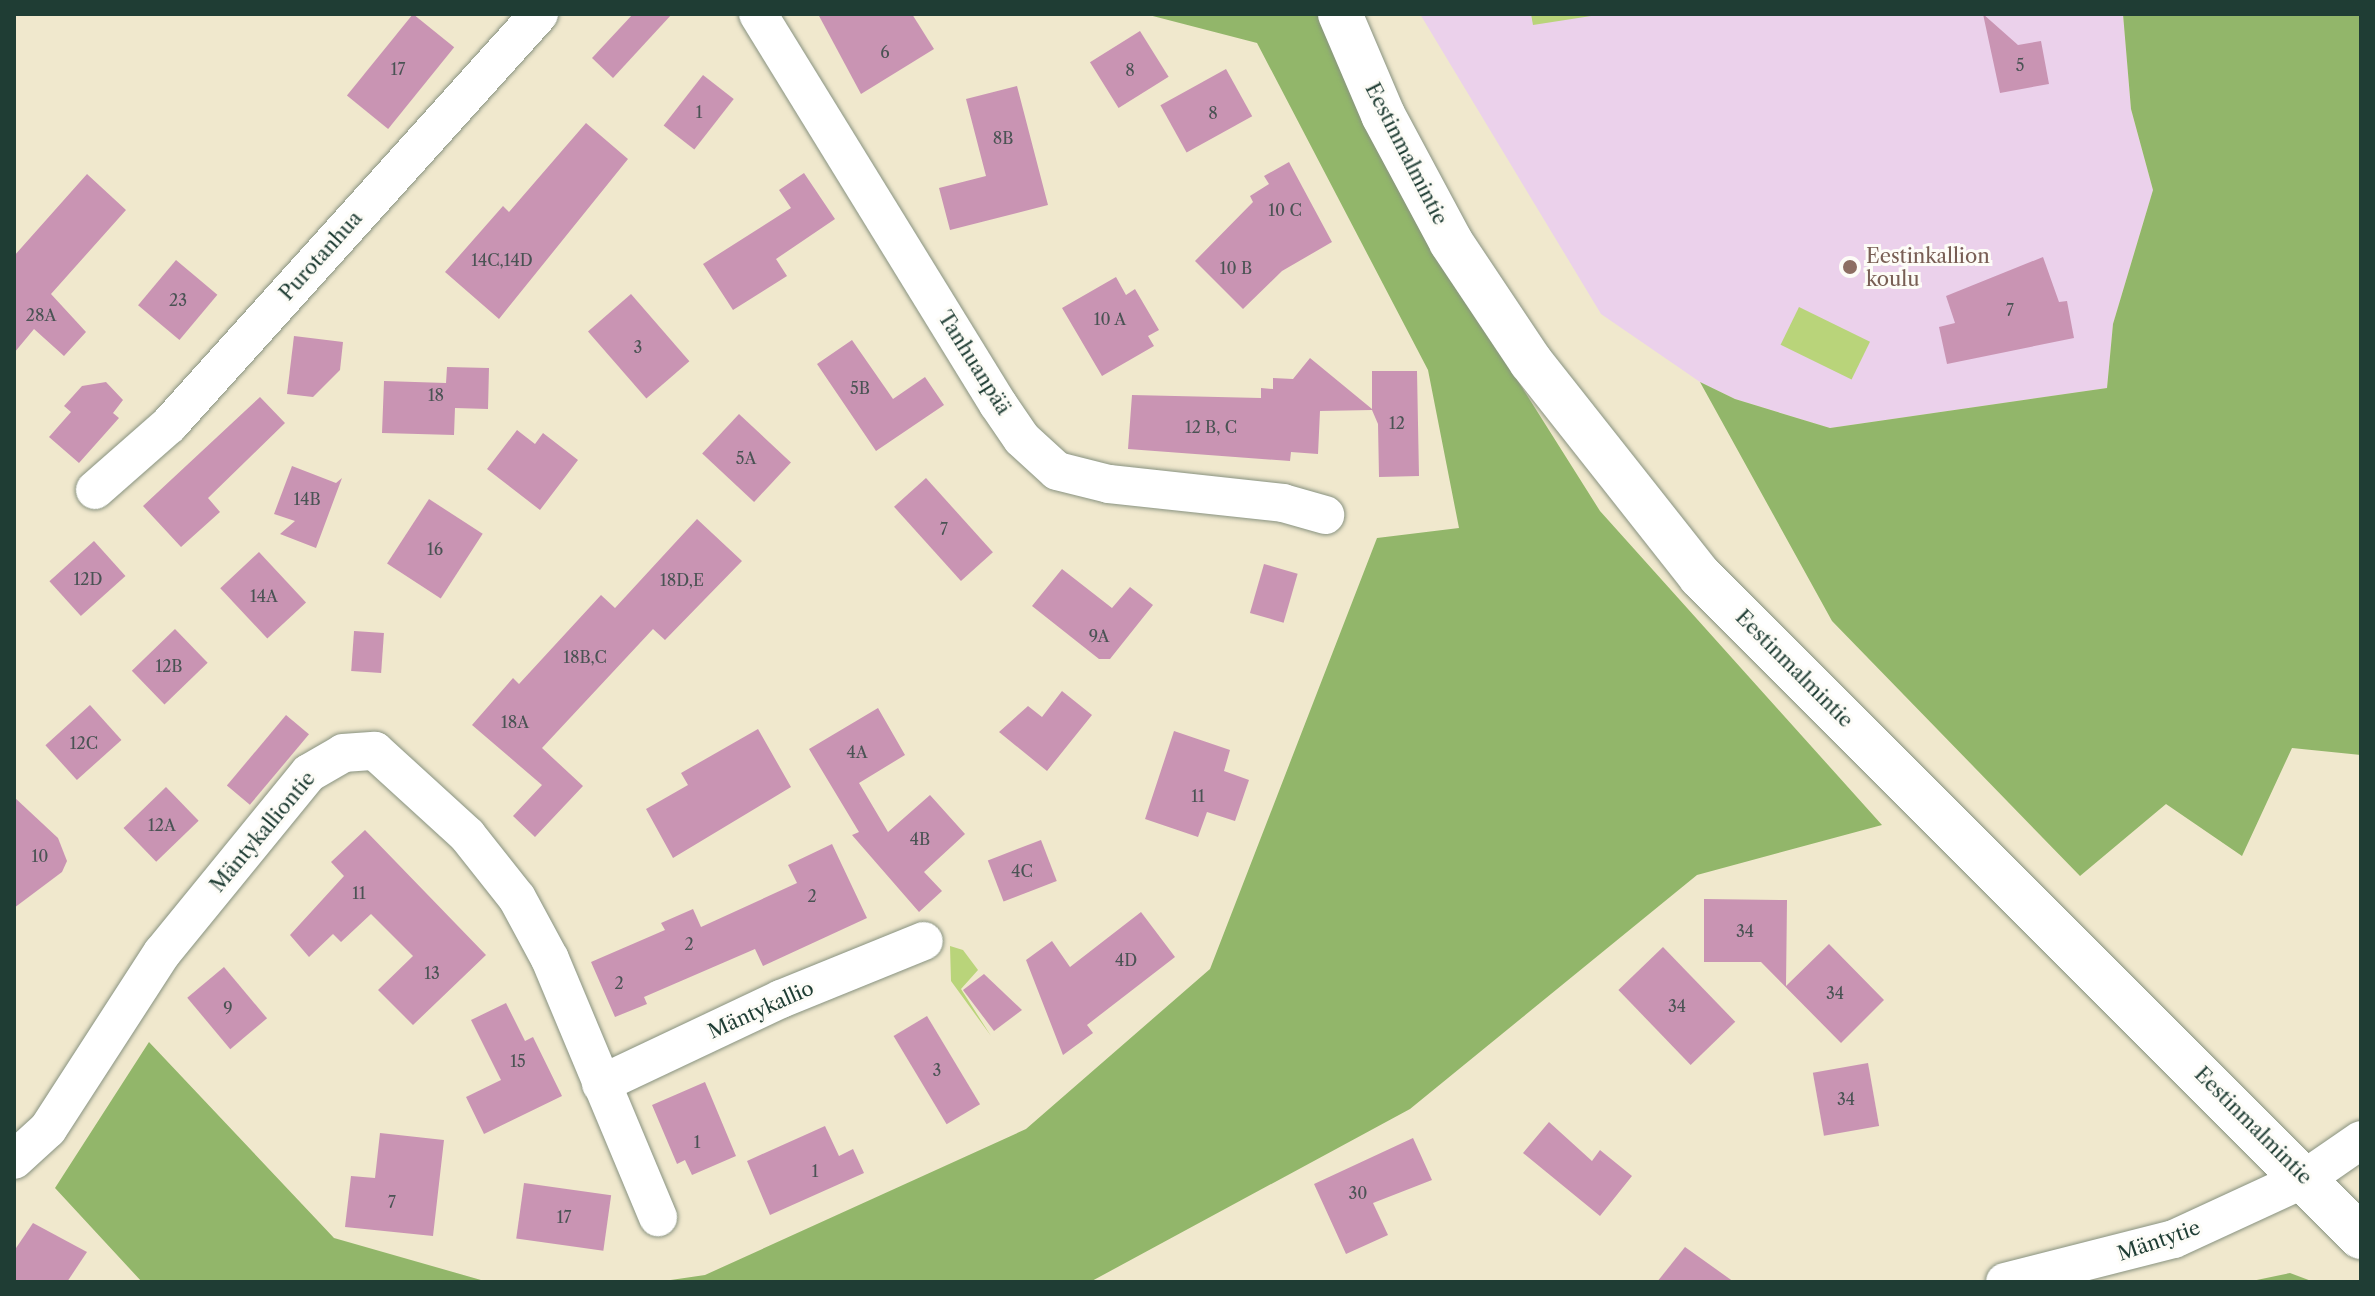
<!DOCTYPE html>
<meta charset="utf-8">
<style>
body{margin:0}
#map{position:relative;width:2375px;height:1296px;overflow:hidden;background:#f0e8cd;font-family:"Libre Caslon Text",serif}
div>[style]{position:absolute}
[style*='--x']{left:calc(var(--x)*1px);top:calc(var(--y)*1px);width:calc(var(--w)*1px);rotate:calc(var(--a)*1deg)}
.built>*{inset:0;background:#ebd1eb}
.green>*{inset:0;background:#b9d47a;transform-origin:0 0}
.forest>*{inset:0;background:#92b66a}
.building>*{inset:0;background:#c994b3;transform-origin:0 0}
.roads{filter:drop-shadow(0 0 2px #889280) drop-shadow(0 0 2px #889280)}
.minor>*{height:38px;margin:-19px;padding:0 19px;transform-origin:19px;border-radius:19px;background:#fff}
.tertiary>*{height:44px;margin:-22px;padding:0 22px;transform-origin:22px;border-radius:22px;background:#fff}
.dots>*{width:22px;height:22px;translate:-50% -50%;box-sizing:border-box;border:4px solid #fdfcf7;border-radius:50%}
span{translate:-50% -50%;white-space:nowrap;text-align:center;line-height:1.15;-webkit-text-stroke:6px #fdfcf7;paint-order:stroke}
.number-label{font-size:16px;color:#4a5354}
.number-label span{-webkit-text-stroke-width:0}
.street-label{font-size:20px;color:#1f3d34}
.education-label{font-size:20px;color:#785e54}
.left{translate:0 -50%;text-align:left}
.frame{position:absolute;inset:0;border:16px solid #1f3d34;pointer-events:none}
</style>
<div id="map">
<div class="built">
<div style="clip-path:polygon(1420px 14px,2123px 14px,2131px 109px,2153px 190px,2113px 324px,2107px 388px,1830px 428px,1735px 399px,1700px 382px,1601px 314px)"></div>
</div>
<div class="green">
<div style="clip-path:polygon(1531px 14px,1604px 14px,1533px 25px)"></div>
<div style="left:1799px;top:307px;width:79px;height:42px;rotate:26deg"></div>
<div style="clip-path:polygon(950px 946px,963px 950px,978px 970px,961px 989px,991px 1036px,951px 981px)"></div>
</div>
<div class="forest">
<div style="clip-path:polygon(1145px 14px,1317px 14px,1410px 210px,1600px 511px,1882px 825px,1697px 875px,1410px 1109px,1090px 1282px,657px 1282px,705px 1275px,1026px 1129px,1210px 969px,1377px 538px,1459px 528px,1428px 370px,1257px 43px)"></div>
<div style="clip-path:polygon(2123px 14px,2361px 14px,2361px 755px,2292px 748px,2242px 856px,2166px 804px,2080px 876px,1832px 621px,1700px 382px,1735px 399px,1830px 428px,2107px 388px,2113px 324px,2153px 190px,2131px 109px)"></div>
<div style="clip-path:polygon(149px 1042px,334px 1238px,488px 1282px,142px 1282px,55px 1188px)"></div>
<div style="clip-path:polygon(2290px 1273px,2314px 1282px,2247px 1282px)"></div>
</div>
<div class="building">
<div style="left:413px;top:14px;width:53px;height:105px;rotate:39deg"></div>
<div style="clip-path:polygon(633px 14px,672px 14px,613px 78px,592px 58px)"></div>
<div style="clip-path:polygon(818px 14px,912px 14px,934px 49px,861px 94px)"></div>
<div style="clip-path:polygon(1983px 14px,2018px 45px,2041px 41px,2049px 84px,2000px 93px)"></div>
<div style="left:1140px;top:31px;width:54px;height:59px;rotate:58deg"></div>
<div style="left:1226px;top:69px;width:54px;height:75px;rotate:61deg"></div>
<div style="left:703px;top:75px;width:39px;height:64px;rotate:38deg"></div>
<div style="clip-path:polygon(1017px 86px,1048px 205px,950px 230px,939px 188px,986px 176px,966px 99px)"></div>
<div style="clip-path:polygon(586px 123px,628px 159px,499px 319px,445px 272px,503px 206px,509px 212px)"></div>
<div style="clip-path:polygon(1289px 162px,1332px 242px,1282px 271px,1243px 309px,1195px 261px,1253px 202px,1250px 196px,1269px 184px,1264px 176px)"></div>
<div style="clip-path:polygon(804px 173px,835px 219px,776px 259px,787px 276px,733px 310px,703px 264px,791px 208px,779px 190px)"></div>
<div style="clip-path:polygon(87px 174px,126px 210px,51px 294px,86px 332px,64px 356px,34px 329px,14px 353px,14px 256px)"></div>
<div style="clip-path:polygon(2043px 257px,2059px 302px,2067px 301px,2074px 338px,1947px 364px,1939px 327px,1955px 323px,1946px 296px)"></div>
<div style="left:176px;top:260px;width:54px;height:59px;rotate:40deg"></div>
<div style="clip-path:polygon(1116px 277px,1126px 295px,1135px 289px,1159px 330px,1148px 336px,1154px 346px,1102px 376px,1062px 308px)"></div>
<div style="left:631px;top:294px;width:89px;height:57px;rotate:49deg"></div>
<div style="clip-path:polygon(294px 336px,343px 342px,340px 370px,313px 397px,287px 394px)"></div>
<div style="clip-path:polygon(852px 340px,893px 399px,925px 377px,944px 405px,876px 451px,817px 364px)"></div>
<div style="clip-path:polygon(1310px 358px,1372px 409px,1372px 371px,1417px 371px,1419px 476px,1379px 477px,1378px 424px,1372px 410px,1320px 411px,1318px 454px,1291px 452px,1290px 461px,1128px 449px,1132px 395px,1261px 398px,1261px 388px,1273px 389px,1273px 378px,1293px 379px)"></div>
<div style="clip-path:polygon(447px 367px,489px 368px,488px 409px,455px 408px,454px 435px,382px 433px,384px 381px,446px 383px)"></div>
<div style="clip-path:polygon(106px 382px,123px 400px,113px 413px,119px 418px,79px 463px,49px 437px,71px 412px,64px 406px,82px 386px)"></div>
<div style="clip-path:polygon(260px 397px,285px 423px,208px 498px,220px 512px,181px 547px,143px 506px)"></div>
<div style="left:739px;top:414px;width:71px;height:54px;rotate:43deg"></div>
<div style="clip-path:polygon(517px 430px,535px 444px,543px 433px,578px 460px,540px 510px,487px 469px)"></div>
<div style="clip-path:polygon(292px 466px,336px 483px,342px 478px,316px 548px,280px 534px,295px 521px,274px 514px)"></div>
<div style="left:926px;top:478px;width:100px;height:43px;rotate:48deg"></div>
<div style="left:429px;top:499px;width:64px;height:77px;rotate:33deg"></div>
<div style="clip-path:polygon(697px 519px,742px 561px,665px 640px,653px 629px,542px 748px,583px 786px,535px 837px,513px 816px,542px 785px,472px 725px,513px 678px,519px 684px,601px 595px,615px 608px)"></div>
<div style="left:94px;top:541px;width:47px;height:60px;rotate:48deg"></div>
<div style="left:259px;top:552px;width:69px;height:53px;rotate:47deg"></div>
<div style="left:1264px;top:564px;width:35px;height:51px;rotate:16deg"></div>
<div style="clip-path:polygon(1062px 569px,1112px 608px,1130px 587px,1153px 605px,1110px 659px,1099px 659px,1032px 606px)"></div>
<div style="left:175px;top:629px;width:47px;height:60px;rotate:46deg"></div>
<div style="left:354px;top:631px;width:30px;height:40px;rotate:4deg"></div>
<div style="clip-path:polygon(1062px 691px,1092px 715px,1047px 771px,999px 732px,1028px 706px,1042px 717px)"></div>
<div style="left:90px;top:705px;width:47px;height:60px;rotate:48deg"></div>
<div style="clip-path:polygon(878px 708px,905px 755px,859px 783px,888px 832px,930px 795px,965px 834px,924px 872px,942px 891px,919px 912px,852px 835px,859px 832px,809px 749px)"></div>
<div style="left:286px;top:715px;width:30px;height:92px;rotate:40deg"></div>
<div style="clip-path:polygon(758px 729px,791px 787px,673px 858px,646px 809px,688px 785px,681px 773px)"></div>
<div style="clip-path:polygon(1174px 731px,1230px 750px,1224px 771px,1249px 780px,1235px 821px,1207px 812px,1198px 837px,1145px 819px)"></div>
<div style="left:166px;top:787px;width:47px;height:59px;rotate:46deg"></div>
<div style="clip-path:polygon(14px 797px,58px 838px,67px 861px,62px 872px,14px 908px)"></div>
<div style="clip-path:polygon(365px 830px,486px 955px,413px 1025px,378px 990px,413px 956px,371px 914px,341px 942px,333px 934px,309px 957px,290px 935px,344px 876px,331px 862px)"></div>
<div style="left:1041px;top:840px;width:44px;height:57px;rotate:69deg"></div>
<div style="clip-path:polygon(832px 844px,867px 918px,763px 966px,755px 949px,644px 997px,647px 1004px,615px 1017px,591px 962px,665px 930px,661px 923px,693px 909px,701px 927px,797px 883px,788px 865px)"></div>
<div style="clip-path:polygon(1704px 899px,1787px 900px,1786px 986px,1829px 944px,1884px 1000px,1841px 1043px,1761px 962px,1704px 962px)"></div>
<div style="clip-path:polygon(1141px 912px,1175px 957px,1087px 1025px,1093px 1033px,1063px 1055px,1026px 960px,1052px 941px,1070px 967px)"></div>
<div style="left:1663px;top:947px;width:104px;height:62px;rotate:46deg"></div>
<div style="left:224px;top:967px;width:67px;height:48px;rotate:50deg"></div>
<div style="clip-path:polygon(984px 974px,1022px 1010px,994px 1031px,963px 990px)"></div>
<div style="clip-path:polygon(506px 1003px,525px 1041px,533px 1037px,562px 1096px,484px 1134px,466px 1097px,501px 1080px,471px 1020px)"></div>
<div style="left:927px;top:1016px;width:103px;height:39px;rotate:59deg"></div>
<div style="left:1868px;top:1063px;width:64px;height:56px;rotate:80deg"></div>
<div style="clip-path:polygon(705px 1082px,736px 1156px,692px 1175px,685px 1160px,677px 1164px,652px 1105px)"></div>
<div style="clip-path:polygon(1549px 1122px,1592px 1161px,1600px 1150px,1632px 1176px,1600px 1216px,1523px 1153px)"></div>
<div style="clip-path:polygon(825px 1126px,839px 1156px,853px 1149px,864px 1173px,770px 1215px,747px 1161px)"></div>
<div style="clip-path:polygon(380px 1133px,444px 1140px,433px 1236px,345px 1227px,351px 1176px,375px 1178px)"></div>
<div style="clip-path:polygon(1413px 1138px,1432px 1180px,1373px 1203px,1388px 1235px,1346px 1254px,1314px 1184px)"></div>
<div style="left:524px;top:1183px;width:88px;height:56px;rotate:8deg"></div>
<div style="clip-path:polygon(33px 1223px,87px 1252px,67px 1282px,14px 1282px,14px 1251px)"></div>
<div style="clip-path:polygon(1685px 1247px,1734px 1282px,1657px 1282px)"></div>
</div>
<div class="roads">
<div class="minor">
<div style="--x:758;--y:14;--w:458;--a:58.4"></div>
<div style="--x:998;--y:404;--w:42;--a:55.6"></div>
<div style="--x:1022;--y:439;--w:47;--a:42.4"></div>
<div style="--x:1057;--y:471;--w:54;--a:14"></div>
<div style="--x:1109;--y:484;--w:175;--a:6.2"></div>
<div style="--x:1283;--y:503;--w:44;--a:15.9"></div>
<div style="--x:95;--y:490;--w:98;--a:-41.3"></div>
<div style="--x:169;--y:425;--w:553;--a:-48.01"></div>
<div style="--x:601;--y:1084;--w:199;--a:-25.3"></div>
<div style="--x:781;--y:999;--w:154;--a:-22.1"></div>
<div style="--x:14;--y:1160;--w:46;--a:-42.4"></div>
<div style="--x:48;--y:1129;--w:210;--a:-57.1"></div>
<div style="--x:162;--y:953;--w:232;--a:-50.8"></div>
<div style="--x:309;--y:773;--w:39;--a:-30"></div>
<div style="--x:343;--y:753;--w:32;--a:-4"></div>
<div style="--x:375;--y:751;--w:125;--a:42.4"></div>
<div style="--x:467;--y:835;--w:80;--a:51.6"></div>
<div style="--x:517;--y:898;--w:69;--a:61.6"></div>
<div style="--x:550;--y:959;--w:280;--a:67.3"></div>
<div style="--x:2005;--y:1282;--w:174;--a:-14.3"></div>
<div style="--x:2174;--y:1239;--w:145;--a:-24.8"></div>
<div style="--x:2306;--y:1178;--w:67;--a:-34.6"></div>
</div>
<div class="tertiary">
<div style="--x:1340;--y:14;--w:110;--a:66.9"></div>
<div style="--x:1383;--y:115;--w:144;--a:61.8"></div>
<div style="--x:1451;--y:242;--w:144;--a:56.3"></div>
<div style="--x:1531;--y:362;--w:273;--a:51.7"></div>
<div style="--x:1700;--y:576;--w:935;--a:45"></div>
</div>
</div>
<div class="dots">
<div style="left:1850px;top:267px;background:#8d6e63"></div>
</div>
<div class="number-label">
<span style="left:885px;top:52px">6</span>
<span style="left:2020px;top:65px">5</span>
<span style="left:398px;top:69px">17</span>
<span style="left:1130px;top:70px">8</span>
<span style="left:699px;top:112px">1</span>
<span style="left:1213px;top:113px">8</span>
<span style="left:1003px;top:138px">8B</span>
<span style="left:1285px;top:210px">10 C</span>
<span style="left:502px;top:260px">14C,14D</span>
<span style="left:1236px;top:268px">10 B</span>
<span style="left:178px;top:300px">23</span>
<span style="left:2010px;top:310px">7</span>
<span style="left:41px;top:315px">28A</span>
<span style="left:1110px;top:319px">10 A</span>
<span style="left:638px;top:347px">3</span>
<span style="left:860px;top:388px">5B</span>
<span style="left:436px;top:395px">18</span>
<span style="left:1397px;top:423px">12</span>
<span style="left:1211px;top:427px">12 B, C</span>
<span style="left:746px;top:458px">5A</span>
<span style="left:307px;top:499px">14B</span>
<span style="left:944px;top:529px">7</span>
<span style="left:435px;top:549px">16</span>
<span style="left:88px;top:579px">12D</span>
<span style="left:682px;top:580px">18D,E</span>
<span style="left:264px;top:596px">14A</span>
<span style="left:1099px;top:636px">9A</span>
<span style="left:585px;top:657px">18B,C</span>
<span style="left:169px;top:666px">12B</span>
<span style="left:515px;top:722px">18A</span>
<span style="left:84px;top:743px">12C</span>
<span style="left:857px;top:752px">4A</span>
<span style="left:1198px;top:796px">11</span>
<span style="left:162px;top:825px">12A</span>
<span style="left:920px;top:839px">4B</span>
<span style="left:40px;top:856px">10</span>
<span style="left:1022px;top:871px">4C</span>
<span style="left:359px;top:893px">11</span>
<span style="left:812px;top:896px">2</span>
<span style="left:1745px;top:931px">34</span>
<span style="left:689px;top:944px">2</span>
<span style="left:1126px;top:960px">4D</span>
<span style="left:432px;top:973px">13</span>
<span style="left:619px;top:983px">2</span>
<span style="left:1835px;top:993px">34</span>
<span style="left:1677px;top:1006px">34</span>
<span style="left:228px;top:1008px">9</span>
<span style="left:518px;top:1061px">15</span>
<span style="left:937px;top:1070px">3</span>
<span style="left:1846px;top:1099px">34</span>
<span style="left:697px;top:1142px">1</span>
<span style="left:815px;top:1171px">1</span>
<span style="left:1358px;top:1193px">30</span>
<span style="left:392px;top:1202px">7</span>
<span style="left:564px;top:1217px">17</span>
</div>
<div class="street-label">
<span style="left:1406px;top:154px;rotate:63deg">Eestinmalmintie</span>
<span style="left:321px;top:256px;rotate:-48deg">Purotanhua</span>
<span style="left:974px;top:363px;rotate:58deg">Tanhuanpää</span>
<span style="left:1794px;top:669px;rotate:45deg">Eestinmalmintie</span>
<span style="left:263px;top:832px;rotate:-50deg">Mäntykalliontie</span>
<span style="left:761px;top:1010px;rotate:-24deg">Mäntykallio</span>
<span style="left:2253px;top:1126px;rotate:45deg">Eestinmalmintie</span>
<span style="left:2159px;top:1241px;rotate:-19deg">Mäntytie</span>
</div>
<div class="education-label">
<span class="left" style="left:1866px;top:268px">Eestinkallion<br>koulu</span>
</div>
<div class="frame"></div>
</div>
